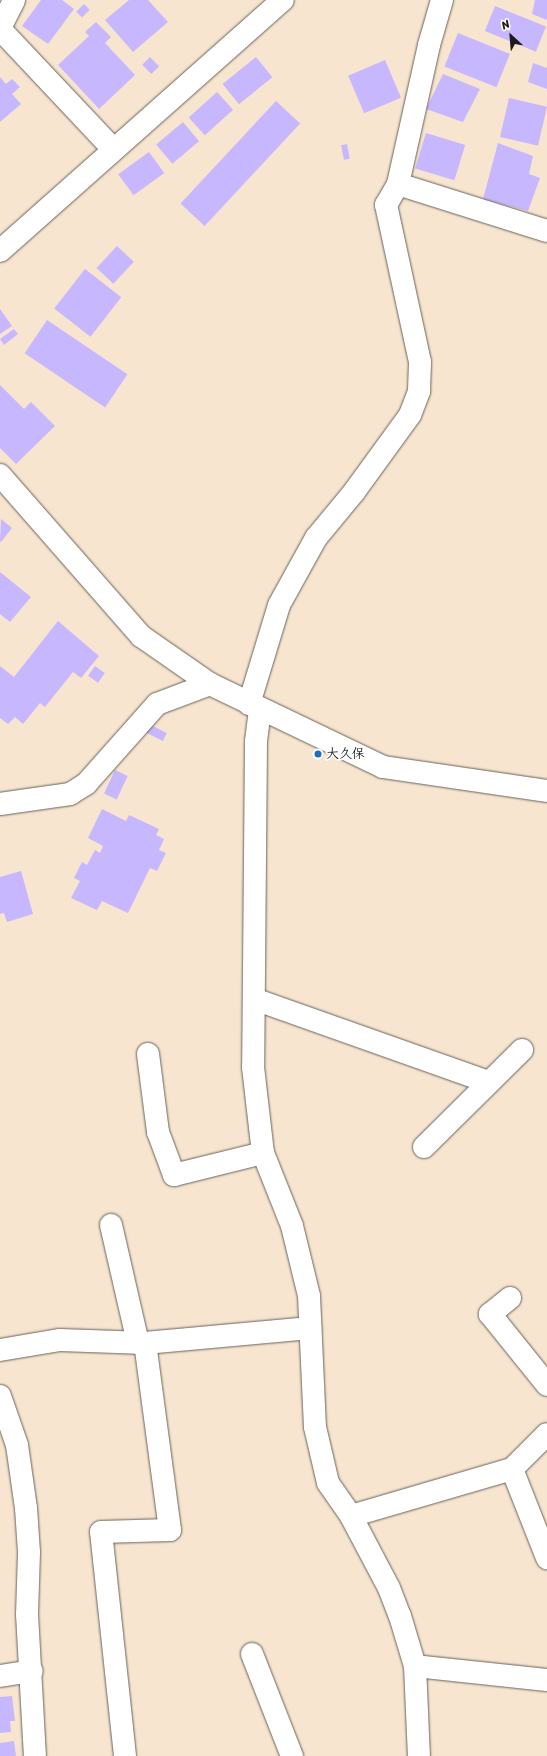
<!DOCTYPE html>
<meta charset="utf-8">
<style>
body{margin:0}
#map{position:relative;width:547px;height:1756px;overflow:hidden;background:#f7e5cf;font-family:Sriracha,"Klee One",sans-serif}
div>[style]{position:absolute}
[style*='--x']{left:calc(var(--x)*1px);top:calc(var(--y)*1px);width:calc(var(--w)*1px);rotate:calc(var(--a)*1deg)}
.building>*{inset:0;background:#c7b7ff;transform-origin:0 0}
.roads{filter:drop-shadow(0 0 1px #69625b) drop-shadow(0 0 1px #69625b)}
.minor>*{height:22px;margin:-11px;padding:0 11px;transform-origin:11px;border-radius:11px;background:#fff}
.dots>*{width:11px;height:11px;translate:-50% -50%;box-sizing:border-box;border:2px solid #fff;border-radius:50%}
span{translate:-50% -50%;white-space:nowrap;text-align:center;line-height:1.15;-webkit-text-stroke:3.5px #fff;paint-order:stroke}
.poi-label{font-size:13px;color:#1c1c1c;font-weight:700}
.left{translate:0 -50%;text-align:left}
.north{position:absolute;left:491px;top:16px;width:40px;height:40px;-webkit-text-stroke:3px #fff;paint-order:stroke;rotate:334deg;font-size:11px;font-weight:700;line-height:16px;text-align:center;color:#1c1c1c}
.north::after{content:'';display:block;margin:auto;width:14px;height:18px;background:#1c1c1c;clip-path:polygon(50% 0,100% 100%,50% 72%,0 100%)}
</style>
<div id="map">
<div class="building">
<div style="clip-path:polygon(41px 0,62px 0,74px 9px,48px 44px,22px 26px)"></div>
<div style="clip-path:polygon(129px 0,148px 0,168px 22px,133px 52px,105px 20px)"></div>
<div style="clip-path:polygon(535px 0,547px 0,547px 20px,532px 14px)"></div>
<div style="left:84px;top:4px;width:8px;height:11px;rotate:45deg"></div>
<div style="left:495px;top:6px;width:55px;height:27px;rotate:22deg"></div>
<div style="clip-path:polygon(96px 22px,111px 37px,105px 43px,135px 75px,99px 109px,58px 65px,89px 36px,85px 32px)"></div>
<div style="left:458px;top:33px;width:56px;height:36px;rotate:22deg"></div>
<div style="left:150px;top:57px;width:13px;height:11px;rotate:45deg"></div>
<div style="left:256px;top:57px;width:26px;height:43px;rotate:51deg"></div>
<div style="left:385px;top:60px;width:41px;height:40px;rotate:67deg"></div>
<div style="clip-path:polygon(533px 63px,547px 68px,547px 89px,528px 82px)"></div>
<div style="clip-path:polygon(443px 74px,480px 89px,463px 122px,426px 109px)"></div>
<div style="clip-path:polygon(0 77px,6px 84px,12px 79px,20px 87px,12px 94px,21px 104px,0 122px)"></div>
<div style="left:217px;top:92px;width:24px;height:38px;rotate:48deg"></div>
<div style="left:509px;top:98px;width:39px;height:40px;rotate:13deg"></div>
<div style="left:276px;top:101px;width:33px;height:140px;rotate:43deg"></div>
<div style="left:183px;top:122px;width:25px;height:35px;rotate:50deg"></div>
<div style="left:426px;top:133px;width:41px;height:37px;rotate:17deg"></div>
<div style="clip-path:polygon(498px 143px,533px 156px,529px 174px,540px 178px,528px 211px,483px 199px)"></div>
<div style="left:347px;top:144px;width:15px;height:6px;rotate:79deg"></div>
<div style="left:149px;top:152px;width:26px;height:38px;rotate:54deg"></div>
<div style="left:117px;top:246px;width:23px;height:30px;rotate:43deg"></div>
<div style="left:85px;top:269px;width:46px;height:50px;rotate:38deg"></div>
<div style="clip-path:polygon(0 309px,12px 326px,0 334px)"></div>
<div style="left:47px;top:320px;width:97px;height:40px;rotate:34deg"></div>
<div style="clip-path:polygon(14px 329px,18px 334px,4px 345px,0 339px)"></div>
<div style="clip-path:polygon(0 385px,24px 409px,31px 402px,55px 426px,16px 464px,0 448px)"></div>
<div style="clip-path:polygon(1px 519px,12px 528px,1px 542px,0 541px)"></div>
<div style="clip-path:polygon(0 572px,31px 597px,10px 622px,0 614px)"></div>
<div style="clip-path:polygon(58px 621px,99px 656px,81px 678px,73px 672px,45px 707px,40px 703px,23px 724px,15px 717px,8px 724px,0 718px,0 666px,14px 677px)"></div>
<div style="left:95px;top:666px;width:12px;height:12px;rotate:35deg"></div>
<div style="left:149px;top:724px;width:20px;height:9px;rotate:27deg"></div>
<div style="left:115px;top:770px;width:14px;height:26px;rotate:25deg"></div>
<div style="clip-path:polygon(102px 809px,126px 821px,129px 815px,159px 829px,156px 835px,164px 839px,159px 850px,166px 853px,157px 871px,150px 868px,128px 913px,102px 901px,97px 910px,71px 898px,80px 881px,74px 878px,82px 862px,87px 865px,95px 850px,100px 853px,103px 846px,88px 838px)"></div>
<div style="clip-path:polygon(21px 871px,33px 914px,7px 922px,4px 913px,0 914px,0 877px)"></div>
<div style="clip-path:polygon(12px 1696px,15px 1721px,10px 1721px,11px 1732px,0 1733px,0 1697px)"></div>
<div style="clip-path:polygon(14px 1741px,16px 1756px,0 1756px,0 1743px)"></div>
</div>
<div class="roads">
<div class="minor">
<div style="--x:0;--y:28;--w:31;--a:-63"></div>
<div style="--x:0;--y:29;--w:165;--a:46.7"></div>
<div style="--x:398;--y:184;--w:156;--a:17.5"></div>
<div style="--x:0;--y:251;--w:378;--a:-41.6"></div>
<div style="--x:0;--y:475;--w:214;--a:48.8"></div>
<div style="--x:141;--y:636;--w:84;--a:34.8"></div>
<div style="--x:210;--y:684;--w:192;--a:25.6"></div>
<div style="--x:383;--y:767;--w:166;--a:8.3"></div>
<div style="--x:249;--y:704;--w:103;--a:-73.1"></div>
<div style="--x:279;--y:605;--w:77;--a:-61.1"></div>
<div style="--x:316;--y:538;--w:60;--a:-50.4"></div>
<div style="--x:354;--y:492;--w:95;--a:-54"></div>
<div style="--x:410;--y:415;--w:26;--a:-69"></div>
<div style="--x:419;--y:391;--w:29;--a:-88"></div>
<div style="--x:420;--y:362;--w:161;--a:-102.2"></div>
<div style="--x:386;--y:205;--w:24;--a:-60"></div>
<div style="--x:398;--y:184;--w:142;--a:-77.4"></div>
<div style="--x:429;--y:45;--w:47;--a:-73.9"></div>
<div style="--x:260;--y:709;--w:32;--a:97"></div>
<div style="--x:256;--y:741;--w:326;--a:90.5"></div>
<div style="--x:253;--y:1067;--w:87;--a:83.4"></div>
<div style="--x:263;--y:1153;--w:79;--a:68.3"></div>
<div style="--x:292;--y:1226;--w:72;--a:76.3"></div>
<div style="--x:309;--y:1296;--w:131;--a:87.4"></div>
<div style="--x:315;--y:1427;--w:57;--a:76.9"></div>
<div style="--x:328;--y:1483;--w:40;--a:55.1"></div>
<div style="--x:351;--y:1516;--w:81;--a:62.2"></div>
<div style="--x:389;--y:1588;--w:30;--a:69"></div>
<div style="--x:400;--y:1616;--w:52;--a:73.3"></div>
<div style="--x:415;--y:1666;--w:90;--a:87.5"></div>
<div style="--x:0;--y:804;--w:71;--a:-8.1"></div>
<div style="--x:70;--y:794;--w:19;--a:-32"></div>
<div style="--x:86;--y:784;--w:107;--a:-48.4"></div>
<div style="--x:157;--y:704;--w:57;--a:-20.7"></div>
<div style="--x:254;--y:999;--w:249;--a:19.5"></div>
<div style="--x:148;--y:1054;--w:79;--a:82.7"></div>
<div style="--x:158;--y:1132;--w:46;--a:69.6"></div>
<div style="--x:174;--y:1175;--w:92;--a:-13.9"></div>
<div style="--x:424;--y:1147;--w:138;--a:-44.7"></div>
<div style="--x:111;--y:1225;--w:121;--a:77.1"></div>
<div style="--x:510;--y:1298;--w:26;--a:141"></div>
<div style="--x:490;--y:1314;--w:91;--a:51.2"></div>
<div style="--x:0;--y:1350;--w:61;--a:-9.5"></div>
<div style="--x:60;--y:1340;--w:85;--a:2"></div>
<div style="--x:145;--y:1343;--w:166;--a:-5.2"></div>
<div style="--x:0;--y:1396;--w:52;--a:70.9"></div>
<div style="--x:17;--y:1445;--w:64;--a:81.9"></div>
<div style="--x:26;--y:1508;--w:44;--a:86.1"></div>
<div style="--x:29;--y:1552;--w:62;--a:91.8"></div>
<div style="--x:27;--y:1614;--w:142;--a:86.8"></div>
<div style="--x:512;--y:1469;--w:96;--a:68.5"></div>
<div style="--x:351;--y:1516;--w:168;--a:-16.3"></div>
<div style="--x:512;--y:1469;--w:49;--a:-45"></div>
<div style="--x:252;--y:1654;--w:110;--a:68.6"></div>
<div style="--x:415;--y:1666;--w:133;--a:6.1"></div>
<div style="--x:0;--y:1676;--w:32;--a:-9"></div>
<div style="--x:125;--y:1756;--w:225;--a:-96.1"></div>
<div style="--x:101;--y:1532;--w:69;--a:-1.7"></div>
<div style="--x:170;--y:1530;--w:189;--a:-97.6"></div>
</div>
</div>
<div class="dots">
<div style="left:318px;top:754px;background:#1f6fb2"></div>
</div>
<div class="poi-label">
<span class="left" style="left:326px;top:754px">大久保</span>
</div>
<div class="north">N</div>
</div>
